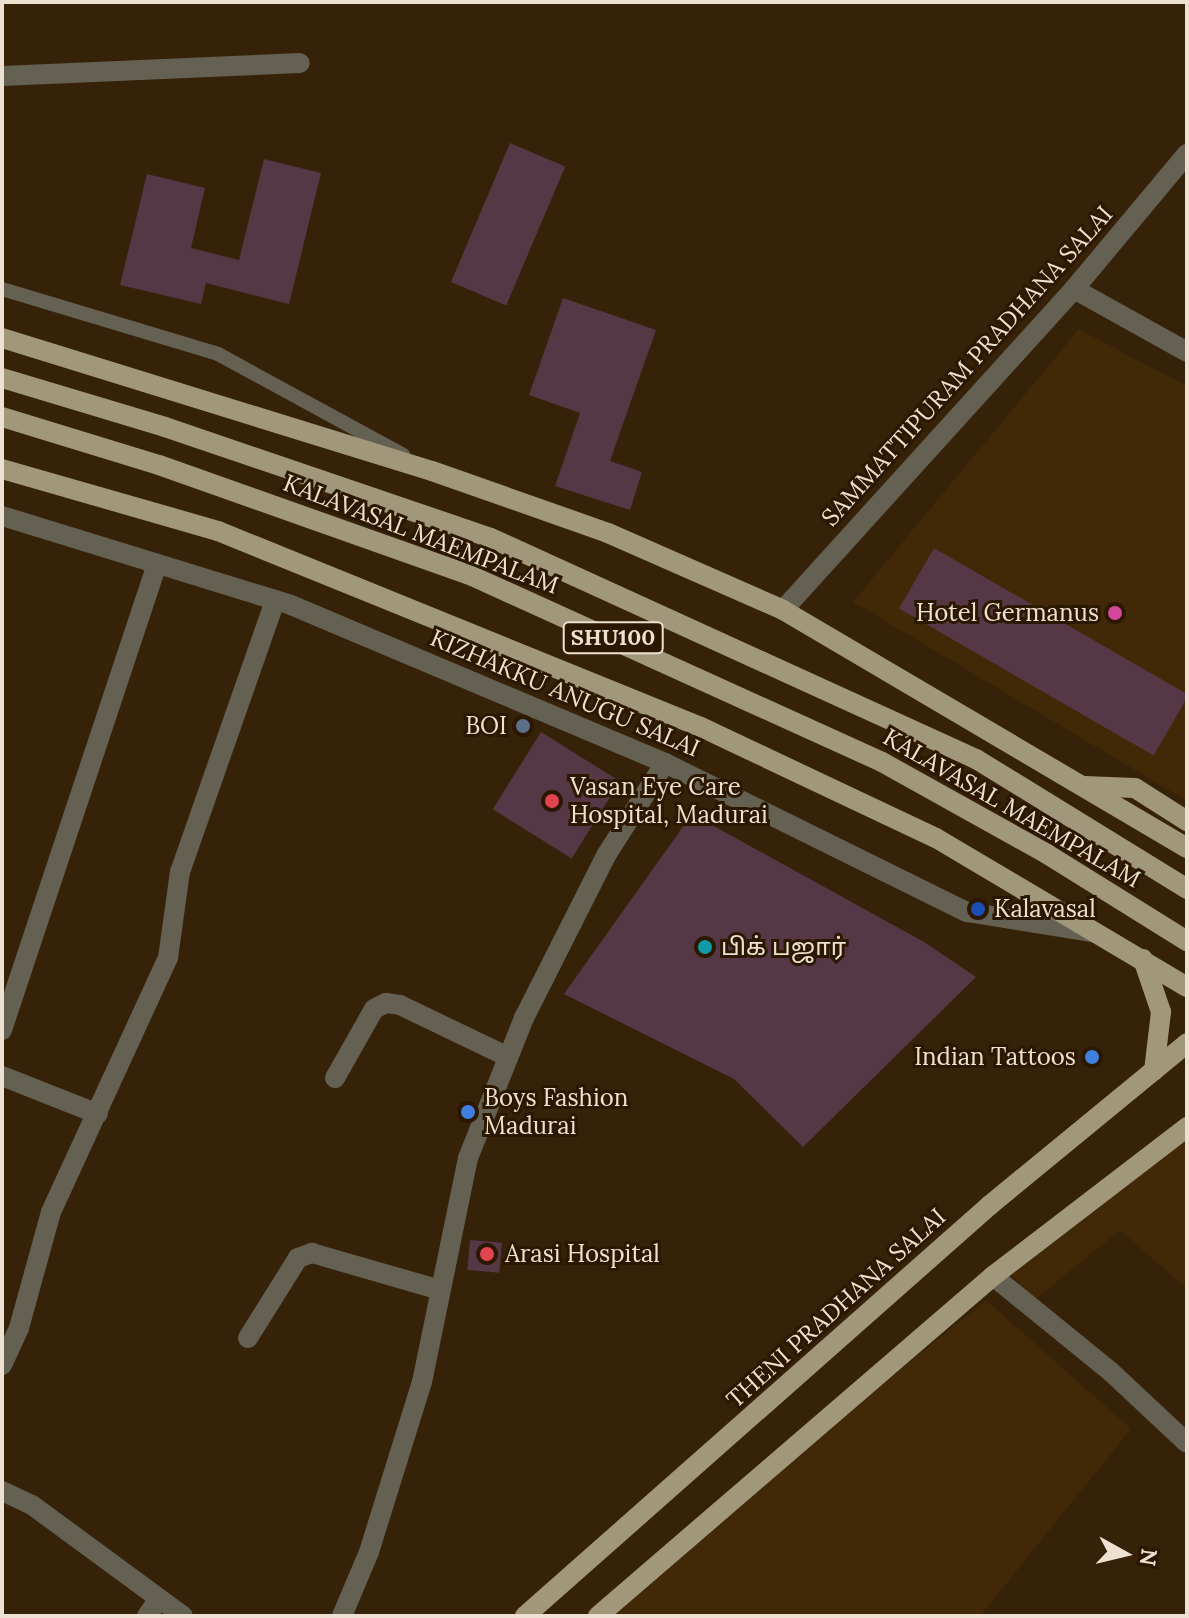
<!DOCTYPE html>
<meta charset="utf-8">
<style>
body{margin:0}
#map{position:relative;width:1189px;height:1618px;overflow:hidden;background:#362208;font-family:Lora,"Noto Sans Tamil",serif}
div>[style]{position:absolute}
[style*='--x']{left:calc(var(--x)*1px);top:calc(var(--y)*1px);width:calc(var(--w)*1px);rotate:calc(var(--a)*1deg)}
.built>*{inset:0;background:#412806}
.building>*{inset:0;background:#563746;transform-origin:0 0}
.service>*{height:14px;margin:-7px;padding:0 7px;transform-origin:7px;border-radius:7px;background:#646052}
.minor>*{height:20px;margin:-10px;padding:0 10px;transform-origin:10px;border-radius:10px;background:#646052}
.tertiary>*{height:20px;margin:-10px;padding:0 10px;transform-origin:10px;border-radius:10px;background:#646052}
.primary>*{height:20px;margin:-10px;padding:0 10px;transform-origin:10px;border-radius:10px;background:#a1987b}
.dots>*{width:22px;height:22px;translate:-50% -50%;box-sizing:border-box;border:4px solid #2c1801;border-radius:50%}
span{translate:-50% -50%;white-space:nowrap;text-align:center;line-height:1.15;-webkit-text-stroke:6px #2c1801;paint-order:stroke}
.shield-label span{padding:2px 6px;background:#2c1801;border:2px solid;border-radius:6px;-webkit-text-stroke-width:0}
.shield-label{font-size:22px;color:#eee1d2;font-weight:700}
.street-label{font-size:24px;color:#eee1d2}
.poi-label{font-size:24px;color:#eee1d2}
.right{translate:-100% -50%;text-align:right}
.left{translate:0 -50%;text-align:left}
.frame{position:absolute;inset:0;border:4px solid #eee1d2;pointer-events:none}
.north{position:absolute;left:1085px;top:1514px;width:80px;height:80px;-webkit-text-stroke:6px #2c1801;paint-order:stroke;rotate:98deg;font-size:22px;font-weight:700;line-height:32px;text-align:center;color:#eee1d2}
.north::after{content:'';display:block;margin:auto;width:28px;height:36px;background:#eee1d2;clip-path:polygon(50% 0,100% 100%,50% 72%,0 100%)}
</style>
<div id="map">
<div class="built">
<div style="clip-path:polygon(1079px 329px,1187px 386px,1187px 801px,853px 602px)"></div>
<div style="clip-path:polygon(1187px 1141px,1187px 1289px,1120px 1230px,1036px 1299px,1005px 1269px)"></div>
<div style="clip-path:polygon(986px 1300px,1131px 1429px,980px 1616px,612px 1616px,733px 1506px)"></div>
</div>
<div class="building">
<div style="left:510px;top:143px;width:60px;height:151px;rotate:23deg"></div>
<div style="clip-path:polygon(264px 159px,321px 173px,289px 304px,206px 283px,201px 304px,120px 285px,147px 174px,205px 188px,191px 248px,239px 260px)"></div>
<div style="clip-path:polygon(563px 298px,656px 330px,610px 461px,642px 472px,630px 510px,555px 486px,580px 413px,529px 395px)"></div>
<div style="left:934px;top:548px;width:294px;height:70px;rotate:30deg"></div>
<div style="left:541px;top:732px;width:93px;height:91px;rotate:32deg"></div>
<div style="clip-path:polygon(692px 814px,924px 942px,976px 977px,803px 1147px,734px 1079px,564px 994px)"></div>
<div style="left:470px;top:1240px;width:32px;height:30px;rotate:5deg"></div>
</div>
<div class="service">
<div style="--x:2;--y:289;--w:226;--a:16.7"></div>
<div style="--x:218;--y:354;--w:211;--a:28.6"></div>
</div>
<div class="minor">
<div style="--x:2;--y:76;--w:298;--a:-2.5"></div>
<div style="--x:1074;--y:289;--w:129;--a:29.1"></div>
<div style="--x:2;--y:1030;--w:491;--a:-71.6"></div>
<div style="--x:2;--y:1076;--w:103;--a:21.6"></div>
<div style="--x:335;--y:1078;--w:79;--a:-60.5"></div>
<div style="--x:374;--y:1009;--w:13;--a:-27"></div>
<div style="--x:386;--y:1003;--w:14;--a:8"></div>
<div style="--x:400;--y:1005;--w:120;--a:25.7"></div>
<div style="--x:993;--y:1276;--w:151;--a:39.1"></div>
<div style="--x:1110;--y:1371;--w:105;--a:43.1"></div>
<div style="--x:248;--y:1338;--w:94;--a:-58"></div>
<div style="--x:298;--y:1258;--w:15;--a:-20"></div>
<div style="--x:312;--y:1253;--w:133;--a:16.1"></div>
<div style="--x:2;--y:1365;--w:41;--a:-65.3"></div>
<div style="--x:19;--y:1328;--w:120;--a:-74.6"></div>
<div style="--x:51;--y:1212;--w:280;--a:-65.3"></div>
<div style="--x:168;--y:958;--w:87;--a:-82.1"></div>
<div style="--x:180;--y:872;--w:288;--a:-70.7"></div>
<div style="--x:2;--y:1491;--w:33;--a:25"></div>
<div style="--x:32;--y:1505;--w:187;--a:36.3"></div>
<div style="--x:147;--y:1616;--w:21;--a:-55"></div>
<div style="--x:342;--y:1616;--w:69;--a:-67.1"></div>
<div style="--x:369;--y:1552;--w:178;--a:-72.7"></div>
<div style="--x:422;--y:1382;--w:229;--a:-78.4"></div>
<div style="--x:468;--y:1158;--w:151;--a:-68.2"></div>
<div style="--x:524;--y:1018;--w:184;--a:-63.2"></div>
<div style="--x:607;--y:854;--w:108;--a:-57.5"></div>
</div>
<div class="tertiary">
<div style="--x:2;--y:516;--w:302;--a:17.1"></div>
<div style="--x:291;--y:605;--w:406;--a:22.9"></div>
<div style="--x:665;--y:763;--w:337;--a:26.3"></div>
<div style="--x:967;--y:912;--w:127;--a:9.1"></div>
<div style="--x:783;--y:610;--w:433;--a:-47.8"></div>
<div style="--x:1074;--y:289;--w:176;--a:-50.1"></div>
</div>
<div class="primary">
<div style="--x:2;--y:338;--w:450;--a:17.2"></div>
<div style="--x:432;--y:471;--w:187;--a:19.4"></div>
<div style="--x:608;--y:533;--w:191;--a:23.7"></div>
<div style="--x:783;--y:610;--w:469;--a:30.5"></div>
<div style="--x:2;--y:378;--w:170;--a:16.7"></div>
<div style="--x:165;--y:427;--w:344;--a:18.8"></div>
<div style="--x:491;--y:538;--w:533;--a:24.5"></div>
<div style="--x:976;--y:759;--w:248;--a:31.6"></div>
<div style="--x:2;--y:417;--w:164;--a:17"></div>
<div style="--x:159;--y:465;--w:332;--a:19.5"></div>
<div style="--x:472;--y:576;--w:450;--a:24.4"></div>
<div style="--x:882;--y:762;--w:189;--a:29.1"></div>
<div style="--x:1047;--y:854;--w:165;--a:31.9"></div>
<div style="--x:2;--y:469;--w:225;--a:16"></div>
<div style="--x:218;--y:531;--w:521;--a:22.09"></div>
<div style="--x:701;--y:727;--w:260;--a:25.3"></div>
<div style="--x:936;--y:838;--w:292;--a:30.7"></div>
<div style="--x:1084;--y:786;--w:51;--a:2.2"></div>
<div style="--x:1135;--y:788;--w:62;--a:32.4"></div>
<div style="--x:1143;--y:959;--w:56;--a:71.2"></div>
<div style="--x:1161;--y:1012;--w:59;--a:96.8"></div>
<div style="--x:525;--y:1616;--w:621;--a:-41.47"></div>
<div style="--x:990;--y:1205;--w:255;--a:-39.4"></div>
<div style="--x:598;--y:1616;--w:521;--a:-40.72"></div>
<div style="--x:993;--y:1276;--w:245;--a:-37.5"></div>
</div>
<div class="dots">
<div style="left:1115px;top:613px;background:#d1479c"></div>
<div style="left:523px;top:726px;background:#5c6f8a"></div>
<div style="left:552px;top:801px;background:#e0444e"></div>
<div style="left:978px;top:909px;background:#1a4fb4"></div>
<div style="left:705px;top:947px;background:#0f9aa8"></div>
<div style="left:1092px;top:1057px;background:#3f7fe0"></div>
<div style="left:468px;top:1112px;background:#3f7fe0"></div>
<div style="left:487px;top:1254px;background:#e0444e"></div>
</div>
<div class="shield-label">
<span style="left:613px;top:638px">SHU100</span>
</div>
<div class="street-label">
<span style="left:967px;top:366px;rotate:-48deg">SAMMATTIPURAM PRADHANA SALAI</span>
<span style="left:421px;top:534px;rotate:21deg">KALAVASAL MAEMPALAM</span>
<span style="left:565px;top:693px;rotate:23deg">KIZHAKKU ANUGU SALAI</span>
<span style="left:1012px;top:808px;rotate:30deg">KALAVASAL MAEMPALAM</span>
<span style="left:836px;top:1308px;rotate:-42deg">THENI PRADHANA SALAI</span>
</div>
<div class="poi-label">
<span class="right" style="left:1099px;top:613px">Hotel Germanus</span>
<span class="right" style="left:507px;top:726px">BOI</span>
<span class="left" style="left:570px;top:801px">Vasan Eye Care<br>Hospital, Madurai</span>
<span class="left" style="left:994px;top:909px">Kalavasal</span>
<span class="left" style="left:721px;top:947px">பிக் பஜார்</span>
<span class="right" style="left:1076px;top:1057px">Indian Tattoos</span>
<span class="left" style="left:484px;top:1112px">Boys Fashion<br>Madurai</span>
<span class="left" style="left:505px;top:1254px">Arasi Hospital</span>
</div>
<div class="frame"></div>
<div class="north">N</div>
</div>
